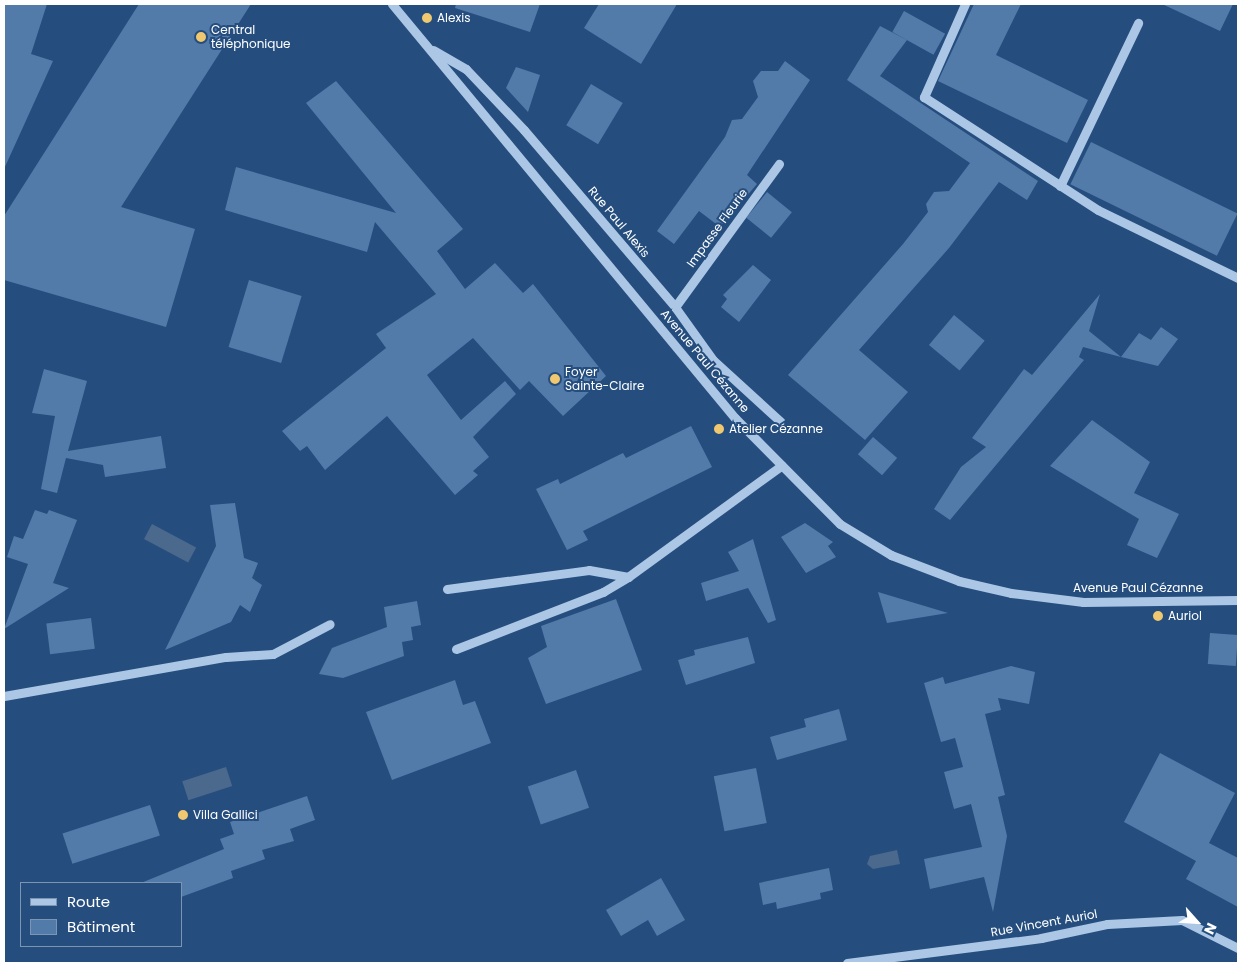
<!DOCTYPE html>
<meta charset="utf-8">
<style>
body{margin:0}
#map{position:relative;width:1242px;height:967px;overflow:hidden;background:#254e7f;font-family:Poppins,sans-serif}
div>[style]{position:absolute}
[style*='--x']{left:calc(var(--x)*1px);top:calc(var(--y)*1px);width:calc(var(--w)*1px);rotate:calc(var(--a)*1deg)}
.water>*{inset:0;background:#4b698c;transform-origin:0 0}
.building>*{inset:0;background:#527baa;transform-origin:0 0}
.minor>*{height:9px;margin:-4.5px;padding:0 4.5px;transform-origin:4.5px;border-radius:4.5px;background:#acc7e6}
.dots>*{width:14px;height:14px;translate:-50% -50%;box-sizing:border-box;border:2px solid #254e7f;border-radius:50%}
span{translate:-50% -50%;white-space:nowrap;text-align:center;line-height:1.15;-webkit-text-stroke:4px #254e7f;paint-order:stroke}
.poi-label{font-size:12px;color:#fff}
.left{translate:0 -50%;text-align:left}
.street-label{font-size:12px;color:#fff}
.frame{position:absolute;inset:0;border:5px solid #fff;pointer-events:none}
.legend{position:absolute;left:20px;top:882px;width:162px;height:65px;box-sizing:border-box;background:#254e7f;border:1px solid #7c95b2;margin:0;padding:6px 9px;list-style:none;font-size:15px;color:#fff}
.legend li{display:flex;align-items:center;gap:10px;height:25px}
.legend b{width:25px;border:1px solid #7c95b2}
.north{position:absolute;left:1172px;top:897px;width:50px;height:50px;-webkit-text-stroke:4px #254e7f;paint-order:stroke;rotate:116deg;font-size:14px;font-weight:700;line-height:20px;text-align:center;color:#fff}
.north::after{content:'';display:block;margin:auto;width:18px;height:22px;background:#fff;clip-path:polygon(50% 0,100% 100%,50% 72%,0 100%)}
</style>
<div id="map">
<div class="water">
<div style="left:152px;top:524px;width:50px;height:17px;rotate:28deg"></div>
<div style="left:226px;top:767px;width:20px;height:46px;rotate:72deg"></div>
<div style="clip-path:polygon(897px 850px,900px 864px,873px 869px,867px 864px,870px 856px)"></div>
</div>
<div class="building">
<div style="clip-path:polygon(4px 4px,47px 4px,31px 54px,53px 61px,4px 169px)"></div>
<div style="clip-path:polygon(139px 4px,251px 4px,121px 207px,195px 229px,166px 327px,4px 280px,4px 216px)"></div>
<div style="clip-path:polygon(456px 4px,540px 4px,530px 32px,455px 8px)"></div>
<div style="clip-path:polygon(599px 4px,677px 4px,641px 64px,584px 28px)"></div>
<div style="clip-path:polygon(974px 4px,1021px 4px,996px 55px,1088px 100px,1067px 143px,938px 81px)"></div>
<div style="clip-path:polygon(1162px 4px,1233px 4px,1220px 31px)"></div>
<div style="left:904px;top:11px;width:47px;height:24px;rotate:29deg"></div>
<div style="clip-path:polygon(880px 26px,907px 40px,880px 76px,1038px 181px,1027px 200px,999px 182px,949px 248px,859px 350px,908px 392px,865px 440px,788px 375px,903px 244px,928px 212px,926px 204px,934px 192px,949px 191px,970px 163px,847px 80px)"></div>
<div style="clip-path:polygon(785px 61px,810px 80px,747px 175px,757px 184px,720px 227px,699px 211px,674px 244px,657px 231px,725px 137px,732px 120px,742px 119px,758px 97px,753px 81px,761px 71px,778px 71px)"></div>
<div style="clip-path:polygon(516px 67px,540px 75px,528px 112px,506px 88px)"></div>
<div style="clip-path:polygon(336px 81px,463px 229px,437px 251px,465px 289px,495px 263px,523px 293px,533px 284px,606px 376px,563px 416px,529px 381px,520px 390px,473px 338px,427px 375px,461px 420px,505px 381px,516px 394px,473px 437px,489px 457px,473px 471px,478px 475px,455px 495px,387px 416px,325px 470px,307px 446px,300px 451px,282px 431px,386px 348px,376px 334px,436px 294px,375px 222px,367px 252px,225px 210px,236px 167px,396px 213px,306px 103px)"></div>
<div style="left:591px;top:84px;width:37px;height:48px;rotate:31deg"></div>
<div style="left:1091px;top:142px;width:163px;height:47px;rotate:26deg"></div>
<div style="left:767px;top:192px;width:32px;height:33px;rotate:39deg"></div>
<div style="clip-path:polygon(753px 265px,771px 280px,739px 322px,721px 307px,727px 299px,723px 295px)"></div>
<div style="left:249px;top:280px;width:55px;height:70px;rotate:17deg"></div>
<div style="clip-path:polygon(1100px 294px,1089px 331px,1121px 357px,1083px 347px,1079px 357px,1084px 360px,950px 520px,934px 509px,961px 467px,986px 447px,972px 438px,1024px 369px,1032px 375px)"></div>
<div style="left:954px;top:315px;width:40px;height:39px;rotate:40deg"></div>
<div style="clip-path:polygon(1161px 327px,1178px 339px,1158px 366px,1121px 357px,1139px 333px,1151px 340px)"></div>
<div style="clip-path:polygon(44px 369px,87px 381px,68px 451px,161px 436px,166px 468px,105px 477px,103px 465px,66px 458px,57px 493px,41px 489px,55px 416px,32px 413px)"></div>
<div style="clip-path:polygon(1092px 420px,1150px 462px,1134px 493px,1179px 514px,1157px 558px,1127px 545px,1139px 519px,1050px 466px)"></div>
<div style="clip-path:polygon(691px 426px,712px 467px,583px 531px,588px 540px,567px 550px,536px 489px,558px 479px,560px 484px,623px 453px,626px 458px)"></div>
<div style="left:873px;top:437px;width:32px;height:23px;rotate:41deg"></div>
<div style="clip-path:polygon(235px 503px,244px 558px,258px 563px,252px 578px,262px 585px,250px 612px,240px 605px,231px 622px,165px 650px,216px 546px,210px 505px)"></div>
<div style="clip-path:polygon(35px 510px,47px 514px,49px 510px,77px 520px,53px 583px,69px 588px,4px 629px,28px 564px,7px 557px,14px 536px,23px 539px)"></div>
<div style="clip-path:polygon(805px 523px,833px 542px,828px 546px,836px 557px,806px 573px,781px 537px)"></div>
<div style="clip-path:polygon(753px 539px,776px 620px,768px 623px,748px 588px,706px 601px,701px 583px,739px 571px,728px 552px)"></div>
<div style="clip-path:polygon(878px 592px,948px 613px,887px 623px)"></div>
<div style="clip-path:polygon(616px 599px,642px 670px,546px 704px,528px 658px,547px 647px,541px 626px)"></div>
<div style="clip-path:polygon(417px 601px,421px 625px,411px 627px,413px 640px,402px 642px,404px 656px,343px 678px,319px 674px,332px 648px,387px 627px,384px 607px)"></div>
<div style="left:91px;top:618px;width:31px;height:45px;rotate:83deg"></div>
<div style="left:1210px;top:633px;width:28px;height:31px;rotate:4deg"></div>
<div style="clip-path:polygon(748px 637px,755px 663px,686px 685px,678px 660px,695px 655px,694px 650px)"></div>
<div style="clip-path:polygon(1011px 666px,1035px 672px,1029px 704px,998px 698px,1001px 710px,985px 714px,1005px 795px,998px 797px,1007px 836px,993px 912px,984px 877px,930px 889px,924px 859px,982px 847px,971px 804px,954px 809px,944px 772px,963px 767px,955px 738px,941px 742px,924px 683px,943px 677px,945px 684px)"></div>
<div style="clip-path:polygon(455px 680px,463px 705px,475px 701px,491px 743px,392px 780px,366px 712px)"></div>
<div style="clip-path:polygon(839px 709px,847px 740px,777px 760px,770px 737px,806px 727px,804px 719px)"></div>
<div style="clip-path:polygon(1160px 753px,1235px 793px,1209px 843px,1238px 858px,1238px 907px,1186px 879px,1196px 861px,1124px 822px)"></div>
<div style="left:756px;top:768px;width:56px;height:43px;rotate:79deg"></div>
<div style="left:576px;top:770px;width:40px;height:51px;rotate:71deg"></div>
<div style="clip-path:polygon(307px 796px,315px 820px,290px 829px,294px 841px,262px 850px,265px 859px,231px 871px,233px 878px,181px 897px,181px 883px,141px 883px,224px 849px,220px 839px,234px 834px,230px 822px)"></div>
<div style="left:150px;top:805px;width:32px;height:92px;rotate:72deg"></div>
<div style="clip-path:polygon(829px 868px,833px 890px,820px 893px,821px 899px,777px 909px,776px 902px,763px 905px,759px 883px)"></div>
<div style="clip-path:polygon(661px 878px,685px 920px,657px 936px,648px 920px,621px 936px,606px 910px)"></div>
</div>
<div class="minor">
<div style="--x:392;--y:4;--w:538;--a:50.36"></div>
<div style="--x:735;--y:418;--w:149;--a:45.3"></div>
<div style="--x:840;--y:524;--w:60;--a:31.3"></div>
<div style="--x:891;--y:555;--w:73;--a:20.9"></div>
<div style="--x:959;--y:581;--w:53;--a:13"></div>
<div style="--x:1011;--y:593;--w:73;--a:7.1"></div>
<div style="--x:1083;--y:602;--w:155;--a:-0.7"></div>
<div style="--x:965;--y:4;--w:102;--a:113.8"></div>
<div style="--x:924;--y:97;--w:207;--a:33"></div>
<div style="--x:1098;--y:210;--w:156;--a:25.9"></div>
<div style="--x:433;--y:50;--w:38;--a:30"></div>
<div style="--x:466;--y:69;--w:84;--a:46.4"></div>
<div style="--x:524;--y:130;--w:233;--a:49.5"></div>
<div style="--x:675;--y:307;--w:65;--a:54.4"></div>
<div style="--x:713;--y:360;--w:92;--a:42.4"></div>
<div style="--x:1060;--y:186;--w:181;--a:-64.4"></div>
<div style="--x:675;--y:307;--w:177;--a:-54"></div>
<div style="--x:447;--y:589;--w:143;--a:-7.6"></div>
<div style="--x:589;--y:570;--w:40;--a:10"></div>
<div style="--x:628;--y:577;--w:190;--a:-36"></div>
<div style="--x:456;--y:649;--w:158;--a:-21.2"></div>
<div style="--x:603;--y:592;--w:29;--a:-31"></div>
<div style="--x:4;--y:696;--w:225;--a:-10"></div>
<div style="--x:226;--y:657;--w:47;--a:-3.7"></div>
<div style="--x:273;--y:654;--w:64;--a:-27.8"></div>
<div style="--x:847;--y:963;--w:196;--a:-7.3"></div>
<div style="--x:1041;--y:938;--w:67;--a:-12"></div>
<div style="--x:1107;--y:924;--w:75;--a:-3.1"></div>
<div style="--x:1182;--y:920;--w:63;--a:26.6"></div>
</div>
<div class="dots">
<div style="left:427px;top:18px;background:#efc870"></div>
<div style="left:201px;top:37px;background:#efc870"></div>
<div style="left:555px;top:379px;background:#efc870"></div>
<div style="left:719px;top:429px;background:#efc870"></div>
<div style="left:1158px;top:616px;background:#efc870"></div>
<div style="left:183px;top:815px;background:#efc870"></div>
</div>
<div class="poi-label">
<span class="left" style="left:437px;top:18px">Alexis</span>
<span class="left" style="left:211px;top:37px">Central<br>téléphonique</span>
<span class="left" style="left:565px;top:379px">Foyer<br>Sainte-Claire</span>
<span class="left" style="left:729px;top:429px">Atelier Cézanne</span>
<span class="left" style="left:1168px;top:616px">Auriol</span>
<span class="left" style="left:193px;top:815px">Villa Gallici</span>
</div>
<div class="street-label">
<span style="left:619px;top:222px;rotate:50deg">Rue Paul Alexis</span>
<span style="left:717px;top:228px;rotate:-54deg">Impasse Fleurie</span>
<span style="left:705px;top:361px;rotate:50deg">Avenue Paul Cézanne</span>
<span style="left:1138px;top:588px">Avenue Paul Cézanne</span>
<span style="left:1044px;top:923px;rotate:-10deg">Rue Vincent Auriol</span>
</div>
<div class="frame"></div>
<ul class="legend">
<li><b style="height:6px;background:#acc7e6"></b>Route</li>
<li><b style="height:14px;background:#527baa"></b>Bâtiment</li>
</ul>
<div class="north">N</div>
</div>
